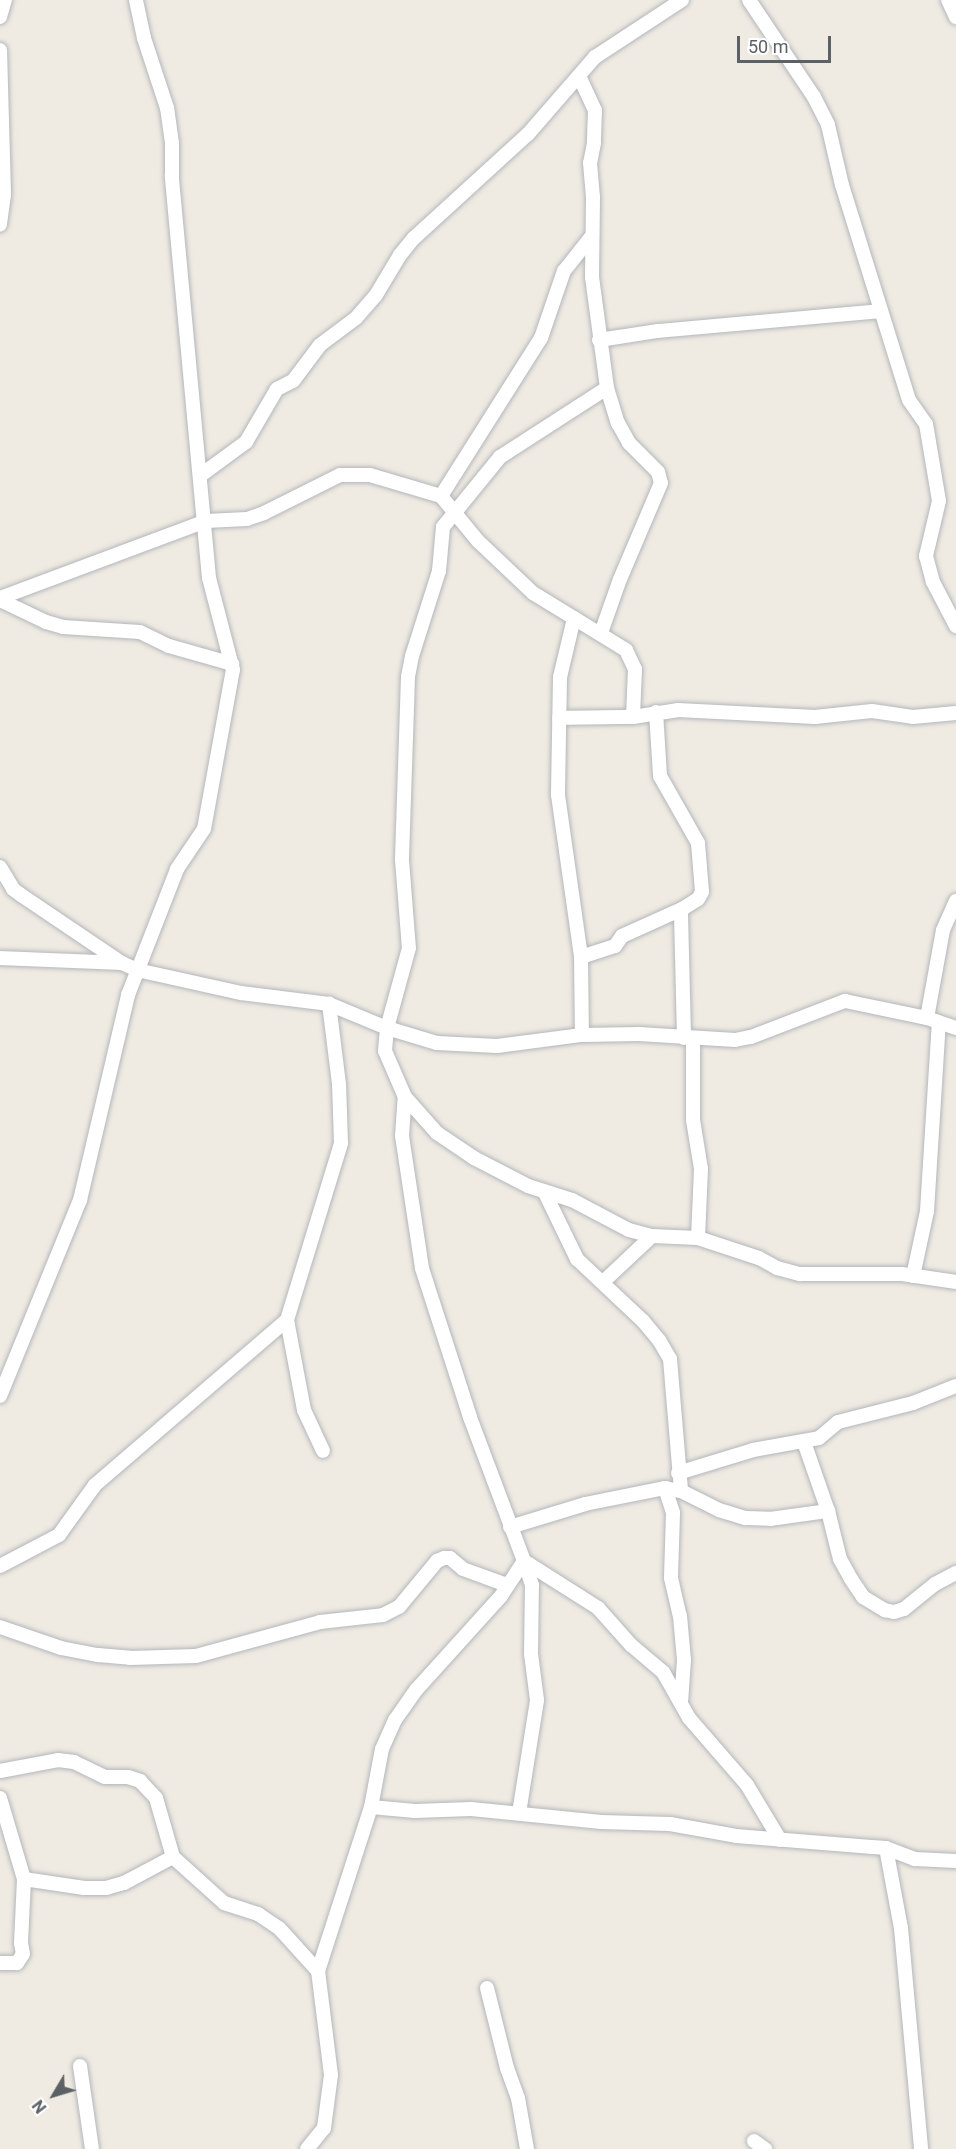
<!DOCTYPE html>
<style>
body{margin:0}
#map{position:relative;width:956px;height:2149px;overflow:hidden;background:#efeae2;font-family:Roboto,sans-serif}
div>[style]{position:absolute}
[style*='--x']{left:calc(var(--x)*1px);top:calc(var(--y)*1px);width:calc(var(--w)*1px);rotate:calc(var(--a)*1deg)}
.roads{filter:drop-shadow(0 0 2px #b3b7bb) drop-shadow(0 0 2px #b3b7bb)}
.minor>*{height:14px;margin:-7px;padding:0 7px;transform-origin:7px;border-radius:7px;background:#fff}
span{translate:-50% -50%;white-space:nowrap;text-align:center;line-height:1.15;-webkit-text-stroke:6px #fff;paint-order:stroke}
.north{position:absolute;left:24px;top:2065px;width:60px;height:60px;-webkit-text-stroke:4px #fff;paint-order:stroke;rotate:232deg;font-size:16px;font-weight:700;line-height:24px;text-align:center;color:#5b6164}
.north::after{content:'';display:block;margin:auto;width:21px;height:27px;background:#5b6164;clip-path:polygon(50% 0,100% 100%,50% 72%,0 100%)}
.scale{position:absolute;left:737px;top:36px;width:94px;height:27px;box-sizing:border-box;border:3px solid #5b6164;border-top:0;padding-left:8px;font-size:18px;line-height:21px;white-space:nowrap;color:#5b6164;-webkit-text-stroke:4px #fff;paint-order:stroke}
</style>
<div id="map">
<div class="roads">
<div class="minor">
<div style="--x:749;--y:0;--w:117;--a:56.2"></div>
<div style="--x:814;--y:97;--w:31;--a:63"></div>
<div style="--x:828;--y:125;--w:62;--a:76.9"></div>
<div style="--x:842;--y:185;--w:225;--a:72.7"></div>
<div style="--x:909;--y:400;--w:29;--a:55"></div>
<div style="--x:926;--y:424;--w:78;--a:80.4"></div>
<div style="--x:939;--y:501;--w:57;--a:103.3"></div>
<div style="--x:926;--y:556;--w:27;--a:75"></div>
<div style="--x:933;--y:582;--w:50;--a:62.4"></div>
<div style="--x:948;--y:0;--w:19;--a:65"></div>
<div style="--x:0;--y:17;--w:18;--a:-74"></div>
<div style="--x:0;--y:50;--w:145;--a:88.4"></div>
<div style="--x:4;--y:195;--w:30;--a:98"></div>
<div style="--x:579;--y:76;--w:38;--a:65"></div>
<div style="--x:595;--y:110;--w:33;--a:92"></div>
<div style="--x:594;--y:143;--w:20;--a:101"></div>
<div style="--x:590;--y:163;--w:34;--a:85"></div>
<div style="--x:593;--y:197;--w:80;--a:90.7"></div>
<div style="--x:592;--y:277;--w:112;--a:82.3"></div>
<div style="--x:607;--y:388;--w:37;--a:73"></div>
<div style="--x:618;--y:423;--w:23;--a:61"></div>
<div style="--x:629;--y:443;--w:41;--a:45"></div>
<div style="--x:658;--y:472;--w:11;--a:75"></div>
<div style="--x:661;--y:483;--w:104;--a:113.1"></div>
<div style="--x:620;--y:579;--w:57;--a:109.4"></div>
<div style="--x:599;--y:340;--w:60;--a:-8.7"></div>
<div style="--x:658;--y:331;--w:223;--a:-5.1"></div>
<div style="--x:607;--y:388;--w:127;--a:147.2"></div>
<div style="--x:500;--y:457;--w:90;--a:129.2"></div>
<div style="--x:443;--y:527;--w:44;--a:95.2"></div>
<div style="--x:439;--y:571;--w:89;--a:107.6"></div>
<div style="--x:412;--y:656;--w:21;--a:101"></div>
<div style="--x:408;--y:677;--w:183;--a:91.9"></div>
<div style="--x:402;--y:860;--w:88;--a:85.5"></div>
<div style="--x:409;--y:948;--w:83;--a:105.4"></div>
<div style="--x:387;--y:1028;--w:23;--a:95"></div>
<div style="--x:385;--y:1051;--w:50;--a:66.5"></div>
<div style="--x:405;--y:1097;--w:48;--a:48.4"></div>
<div style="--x:437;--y:1133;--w:45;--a:34"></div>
<div style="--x:474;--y:1158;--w:61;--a:27.4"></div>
<div style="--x:528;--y:1186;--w:46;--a:17.7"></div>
<div style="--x:572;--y:1200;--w:64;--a:27.8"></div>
<div style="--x:629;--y:1230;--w:24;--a:15"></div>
<div style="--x:652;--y:1236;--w:46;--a:2.5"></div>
<div style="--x:698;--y:1238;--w:64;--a:18.2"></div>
<div style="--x:759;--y:1258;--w:21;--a:29"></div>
<div style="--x:777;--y:1268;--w:24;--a:15"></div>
<div style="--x:800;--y:1274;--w:102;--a:0"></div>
<div style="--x:902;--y:1274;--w:55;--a:8.4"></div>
<div style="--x:201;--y:475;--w:56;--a:-36.3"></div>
<div style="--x:246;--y:442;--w:61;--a:-59.7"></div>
<div style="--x:277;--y:389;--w:18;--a:-27"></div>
<div style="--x:293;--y:381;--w:45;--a:-53.1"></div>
<div style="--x:320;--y:345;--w:45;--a:-36.9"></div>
<div style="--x:356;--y:318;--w:30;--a:-49"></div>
<div style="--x:376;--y:295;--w:47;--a:-59"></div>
<div style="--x:400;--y:255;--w:22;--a:-51"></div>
<div style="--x:414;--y:238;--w:154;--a:-42.4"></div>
<div style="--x:528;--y:134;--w:102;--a:-49"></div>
<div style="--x:595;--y:57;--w:104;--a:-33.2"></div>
<div style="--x:441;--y:496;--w:187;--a:-57.7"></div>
<div style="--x:541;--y:338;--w:71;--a:-71.1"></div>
<div style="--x:564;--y:271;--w:43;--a:-51.5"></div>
<div style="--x:0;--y:598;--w:220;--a:-20.5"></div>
<div style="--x:206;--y:521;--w:41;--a:-2.8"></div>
<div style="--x:247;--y:519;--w:18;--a:-19"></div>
<div style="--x:264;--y:513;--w:85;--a:-26.6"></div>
<div style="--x:340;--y:475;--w:30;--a:0"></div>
<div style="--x:370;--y:475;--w:74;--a:16.5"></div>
<div style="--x:441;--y:496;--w:58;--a:50.6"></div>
<div style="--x:478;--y:541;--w:76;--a:43.4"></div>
<div style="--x:533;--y:593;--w:109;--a:31.5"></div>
<div style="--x:626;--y:650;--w:21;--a:65"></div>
<div style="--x:635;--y:669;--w:48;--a:92.4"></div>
<div style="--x:633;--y:717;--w:46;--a:-8.8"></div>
<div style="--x:678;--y:710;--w:137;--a:2.9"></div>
<div style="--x:815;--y:717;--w:57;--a:-6"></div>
<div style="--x:872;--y:711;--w:41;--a:8.3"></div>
<div style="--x:913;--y:717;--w:43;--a:-5.3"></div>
<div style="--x:0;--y:600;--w:51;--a:25.6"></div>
<div style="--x:46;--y:622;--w:18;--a:16"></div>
<div style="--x:63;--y:627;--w:77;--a:3.7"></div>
<div style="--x:140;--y:632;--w:32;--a:26"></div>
<div style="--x:169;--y:646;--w:66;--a:15.9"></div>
<div style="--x:574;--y:618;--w:61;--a:103.3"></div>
<div style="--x:560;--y:677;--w:118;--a:91"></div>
<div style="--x:558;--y:795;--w:164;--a:81.9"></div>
<div style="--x:581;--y:957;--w:78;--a:89.3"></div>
<div style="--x:656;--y:712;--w:64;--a:86.4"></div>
<div style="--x:660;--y:776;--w:77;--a:60.4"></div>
<div style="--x:698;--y:843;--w:49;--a:85.3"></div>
<div style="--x:702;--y:892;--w:8;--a:120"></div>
<div style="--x:698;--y:899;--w:19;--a:148"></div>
<div style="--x:682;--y:909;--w:5;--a:101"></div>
<div style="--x:681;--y:914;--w:124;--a:88.6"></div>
<div style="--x:559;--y:718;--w:74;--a:-0.8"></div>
<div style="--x:0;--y:867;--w:26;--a:59"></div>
<div style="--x:13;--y:889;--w:10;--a:37"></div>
<div style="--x:21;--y:895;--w:122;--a:34"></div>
<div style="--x:122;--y:963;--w:17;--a:25"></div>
<div style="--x:137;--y:970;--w:107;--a:12.5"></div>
<div style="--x:241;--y:993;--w:89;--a:7.1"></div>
<div style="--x:329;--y:1004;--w:63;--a:22.5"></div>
<div style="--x:387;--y:1028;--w:52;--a:16.7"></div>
<div style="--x:437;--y:1043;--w:60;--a:2.9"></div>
<div style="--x:497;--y:1046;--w:86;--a:-7.4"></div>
<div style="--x:582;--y:1035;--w:57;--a:-1"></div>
<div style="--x:639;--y:1034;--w:96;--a:3.6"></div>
<div style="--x:735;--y:1040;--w:16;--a:-11"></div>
<div style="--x:751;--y:1037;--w:101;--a:-21"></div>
<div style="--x:845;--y:1001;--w:84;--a:11.7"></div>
<div style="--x:927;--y:1018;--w:31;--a:19"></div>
<div style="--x:581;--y:957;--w:36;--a:-18"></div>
<div style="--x:615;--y:946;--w:12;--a:-55"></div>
<div style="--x:622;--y:936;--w:66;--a:-24.2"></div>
<div style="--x:0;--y:958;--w:122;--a:2.3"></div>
<div style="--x:927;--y:1018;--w:89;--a:-79.7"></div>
<div style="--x:943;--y:930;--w:32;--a:-66"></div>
<div style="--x:693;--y:1039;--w:81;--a:90"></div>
<div style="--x:693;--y:1120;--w:50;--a:80.7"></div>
<div style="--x:701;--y:1169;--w:69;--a:92.5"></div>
<div style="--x:544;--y:1191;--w:76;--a:64.1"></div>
<div style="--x:577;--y:1259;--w:91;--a:43.2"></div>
<div style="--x:643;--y:1321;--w:25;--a:50"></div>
<div style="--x:659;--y:1340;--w:22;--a:60"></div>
<div style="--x:670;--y:1359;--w:132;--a:85.2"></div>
<div style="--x:913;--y:1276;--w:66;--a:-77.8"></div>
<div style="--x:927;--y:1211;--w:189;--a:-86.4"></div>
<div style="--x:603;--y:1282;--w:67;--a:-43.2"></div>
<div style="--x:287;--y:1320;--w:92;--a:79.3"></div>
<div style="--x:304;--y:1410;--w:45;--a:65.1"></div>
<div style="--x:0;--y:1396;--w:212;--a:-67.8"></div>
<div style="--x:80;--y:1200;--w:211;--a:-76.8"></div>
<div style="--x:128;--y:995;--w:135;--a:-68.7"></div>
<div style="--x:177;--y:869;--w:48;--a:-56"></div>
<div style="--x:204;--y:829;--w:162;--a:-79.7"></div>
<div style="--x:233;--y:670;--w:95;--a:-104.6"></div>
<div style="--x:209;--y:578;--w:404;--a:-95.3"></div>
<div style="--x:172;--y:176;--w:33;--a:-90"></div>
<div style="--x:172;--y:143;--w:35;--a:-98"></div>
<div style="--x:167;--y:108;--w:74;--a:-108.2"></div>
<div style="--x:144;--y:38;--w:39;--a:-102"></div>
<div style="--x:804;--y:1442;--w:73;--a:70.8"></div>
<div style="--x:678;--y:1473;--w:78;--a:-17"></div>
<div style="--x:753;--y:1450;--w:67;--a:-10.3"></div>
<div style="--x:819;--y:1438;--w:25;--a:-40"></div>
<div style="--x:838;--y:1422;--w:77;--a:-14.2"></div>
<div style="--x:913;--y:1403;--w:46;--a:-21.6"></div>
<div style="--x:665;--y:1488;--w:26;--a:72"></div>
<div style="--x:673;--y:1513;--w:65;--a:91.8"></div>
<div style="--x:671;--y:1578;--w:39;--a:77"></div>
<div style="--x:680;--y:1616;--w:44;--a:84.8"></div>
<div style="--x:684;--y:1660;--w:39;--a:94"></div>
<div style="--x:510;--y:1527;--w:78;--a:-17"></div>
<div style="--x:585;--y:1504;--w:82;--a:-11.3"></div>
<div style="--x:665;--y:1488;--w:16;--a:11"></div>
<div style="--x:681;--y:1491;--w:42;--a:26.6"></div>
<div style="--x:719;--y:1510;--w:28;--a:17"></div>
<div style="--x:746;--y:1518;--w:24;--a:2"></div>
<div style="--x:770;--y:1519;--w:59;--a:-7.9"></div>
<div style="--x:828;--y:1511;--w:49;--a:76"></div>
<div style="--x:840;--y:1559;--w:23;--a:61"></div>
<div style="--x:851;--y:1579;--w:22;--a:56"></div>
<div style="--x:863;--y:1597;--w:26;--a:31"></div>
<div style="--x:885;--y:1610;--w:9;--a:13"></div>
<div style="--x:894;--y:1612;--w:10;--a:-17"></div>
<div style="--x:904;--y:1609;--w:40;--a:-39"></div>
<div style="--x:935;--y:1584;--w:24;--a:-28"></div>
<div style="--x:524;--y:1561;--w:88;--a:32.4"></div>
<div style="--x:598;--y:1608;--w:50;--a:48.3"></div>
<div style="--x:631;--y:1645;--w:42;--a:40.2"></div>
<div style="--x:663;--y:1672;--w:53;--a:60.5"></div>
<div style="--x:689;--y:1718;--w:89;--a:49.1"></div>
<div style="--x:747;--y:1785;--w:64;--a:59"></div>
<div style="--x:0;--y:1566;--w:67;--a:-27.7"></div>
<div style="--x:59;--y:1535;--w:62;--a:-54.2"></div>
<div style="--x:95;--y:1485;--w:253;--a:-40.7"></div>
<div style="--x:287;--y:1320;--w:185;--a:-73"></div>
<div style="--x:341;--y:1143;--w:59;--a:-91.9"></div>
<div style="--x:339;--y:1084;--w:81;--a:-97.1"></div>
<div style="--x:0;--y:1627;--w:65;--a:19"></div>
<div style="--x:61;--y:1648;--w:38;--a:11"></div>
<div style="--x:98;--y:1655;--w:32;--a:5"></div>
<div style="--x:130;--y:1658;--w:66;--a:-1.7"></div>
<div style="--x:196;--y:1656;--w:129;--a:-15.3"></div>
<div style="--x:320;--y:1622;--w:63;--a:-6.3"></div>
<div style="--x:383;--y:1615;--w:18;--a:-27"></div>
<div style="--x:399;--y:1607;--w:60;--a:-50.4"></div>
<div style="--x:437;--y:1561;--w:8;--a:-23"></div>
<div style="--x:444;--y:1558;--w:6;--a:0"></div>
<div style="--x:450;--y:1558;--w:17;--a:40"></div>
<div style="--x:463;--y:1569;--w:47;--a:20"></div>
<div style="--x:0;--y:1771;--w:59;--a:-10.7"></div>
<div style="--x:58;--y:1760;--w:16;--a:7"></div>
<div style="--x:74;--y:1762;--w:34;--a:26"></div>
<div style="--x:105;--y:1777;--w:23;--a:0"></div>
<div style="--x:128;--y:1777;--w:13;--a:18"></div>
<div style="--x:140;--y:1781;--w:23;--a:47"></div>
<div style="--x:156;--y:1798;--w:61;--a:73.9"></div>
<div style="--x:173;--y:1857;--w:69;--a:42"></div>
<div style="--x:224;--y:1903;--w:36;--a:18"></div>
<div style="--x:258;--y:1914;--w:25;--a:34"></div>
<div style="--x:279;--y:1928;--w:58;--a:47.8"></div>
<div style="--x:0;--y:1798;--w:84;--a:73.5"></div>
<div style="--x:24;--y:1879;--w:64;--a:92.7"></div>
<div style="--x:21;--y:1943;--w:11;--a:80"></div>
<div style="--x:23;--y:1954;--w:11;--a:124"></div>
<div style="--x:17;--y:1963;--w:17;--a:180"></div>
<div style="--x:371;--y:1807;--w:44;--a:5.2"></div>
<div style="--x:415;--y:1811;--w:56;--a:-2"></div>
<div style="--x:471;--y:1809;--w:131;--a:5.7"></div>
<div style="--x:601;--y:1822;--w:69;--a:1.7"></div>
<div style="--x:670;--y:1824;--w:67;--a:10.3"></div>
<div style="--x:736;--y:1836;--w:150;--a:4.6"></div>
<div style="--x:886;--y:1848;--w:31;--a:21"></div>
<div style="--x:915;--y:1859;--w:41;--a:2.8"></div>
<div style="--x:519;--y:1813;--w:114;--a:-80.9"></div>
<div style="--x:537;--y:1700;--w:46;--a:-97.4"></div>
<div style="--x:531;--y:1654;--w:69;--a:-89.2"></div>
<div style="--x:532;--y:1585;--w:25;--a:-108"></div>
<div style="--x:886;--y:1848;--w:81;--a:79.4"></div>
<div style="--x:901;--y:1928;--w:222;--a:84.8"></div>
<div style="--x:24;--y:1879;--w:61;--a:8.5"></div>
<div style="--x:84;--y:1888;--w:22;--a:0"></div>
<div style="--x:106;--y:1888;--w:19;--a:-16"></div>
<div style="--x:124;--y:1883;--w:55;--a:-28"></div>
<div style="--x:487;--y:1988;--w:82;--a:76"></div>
<div style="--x:507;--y:2068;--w:32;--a:70"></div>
<div style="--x:518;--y:2098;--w:52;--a:80"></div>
<div style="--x:80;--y:2066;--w:84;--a:81.8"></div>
<div style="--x:754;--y:2141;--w:14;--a:36"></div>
<div style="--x:307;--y:2149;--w:27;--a:-51"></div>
<div style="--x:324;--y:2128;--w:53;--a:-82.5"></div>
<div style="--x:331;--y:2075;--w:105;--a:-97.1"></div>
<div style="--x:318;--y:1971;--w:172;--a:-72.1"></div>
<div style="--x:371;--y:1807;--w:59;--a:-79.3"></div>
<div style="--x:382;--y:1749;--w:32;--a:-66"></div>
<div style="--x:395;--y:1720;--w:38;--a:-55"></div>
<div style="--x:417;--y:1689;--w:125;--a:-47.9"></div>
<div style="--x:501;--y:1596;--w:42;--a:-56.7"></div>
<div style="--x:524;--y:1561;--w:154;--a:-110.6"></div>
<div style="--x:470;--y:1417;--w:157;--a:-107.9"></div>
<div style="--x:422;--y:1268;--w:134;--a:-98.6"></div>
<div style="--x:402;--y:1136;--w:39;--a:-86"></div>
</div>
</div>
<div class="north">N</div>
<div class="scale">50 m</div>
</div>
